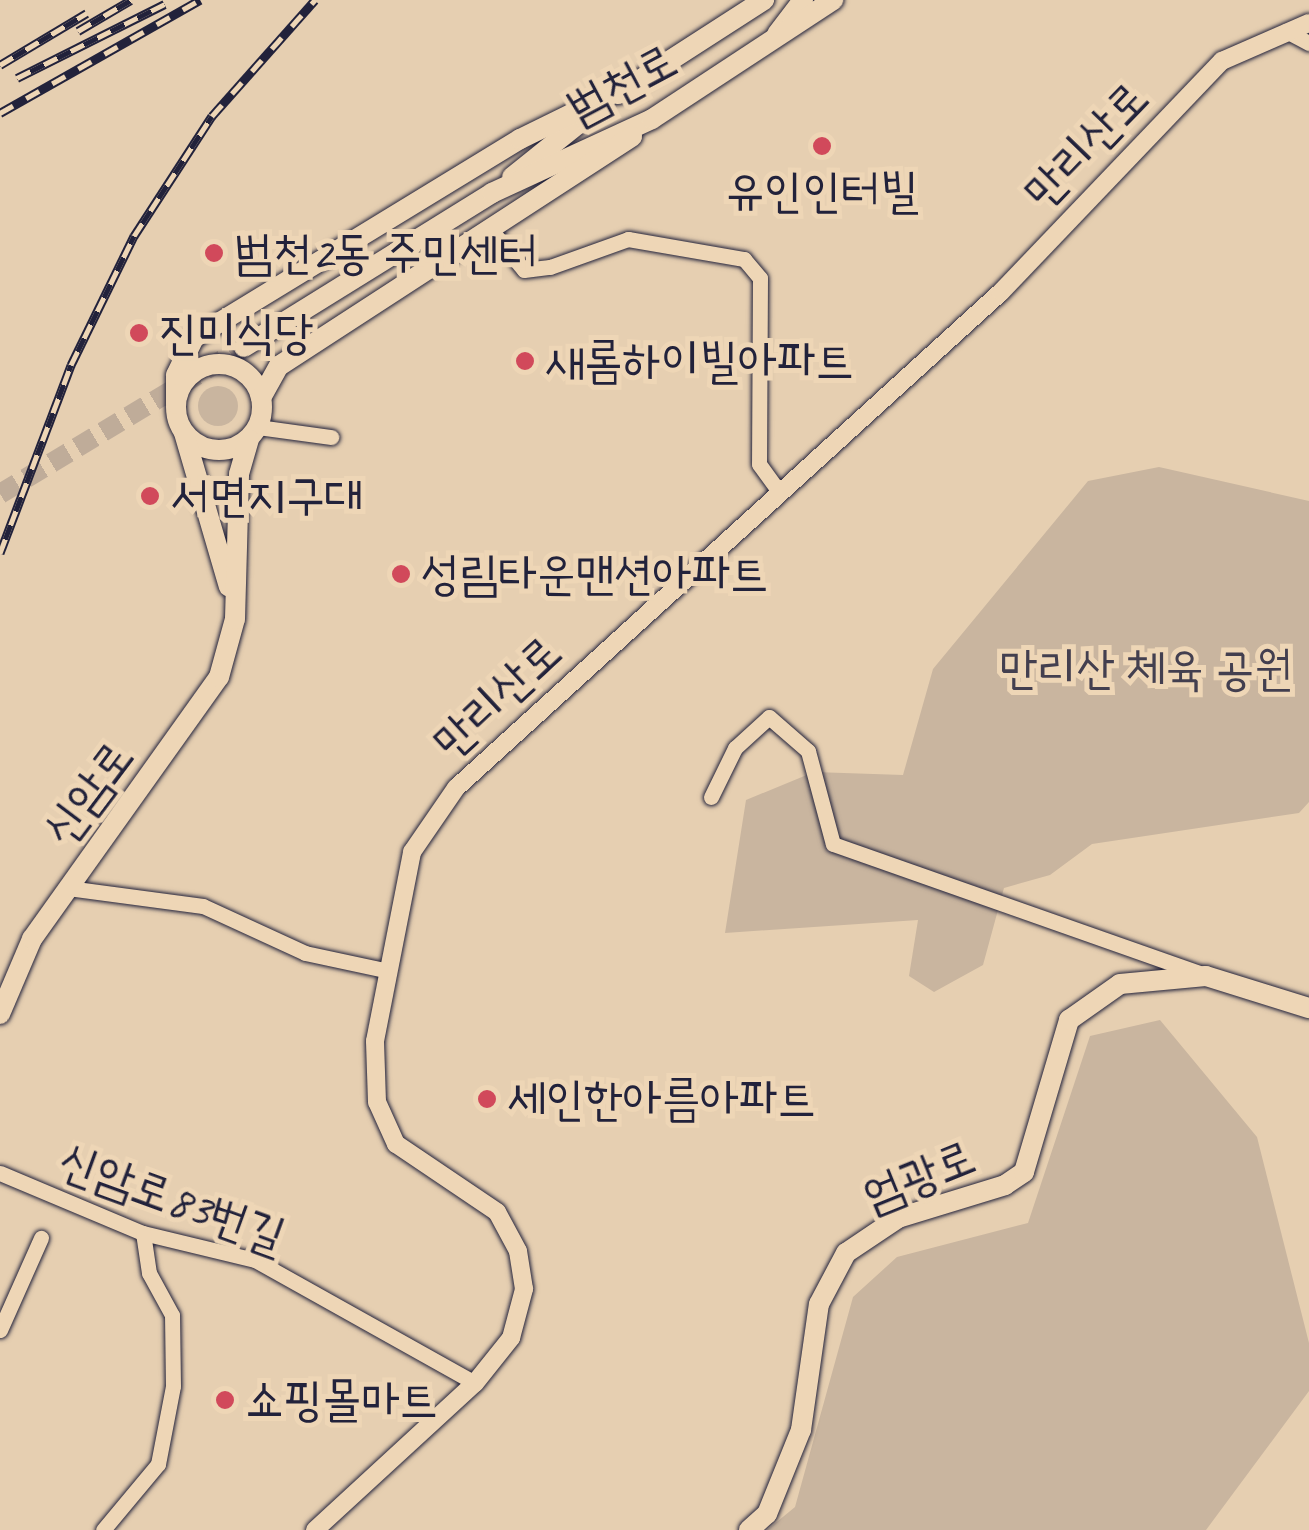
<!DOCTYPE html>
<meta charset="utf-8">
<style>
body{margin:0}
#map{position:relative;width:1309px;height:1530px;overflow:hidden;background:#e6cfb1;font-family:Caveat,"Poor Story",sans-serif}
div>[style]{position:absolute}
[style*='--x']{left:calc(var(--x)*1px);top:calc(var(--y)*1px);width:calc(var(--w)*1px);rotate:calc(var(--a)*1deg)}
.green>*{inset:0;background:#c9b59f}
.round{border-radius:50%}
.secondary-tunnel>*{height:20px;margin-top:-10px;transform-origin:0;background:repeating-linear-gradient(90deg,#bfac99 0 20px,transparent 0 30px)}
.roads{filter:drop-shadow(0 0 2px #22223b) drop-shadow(0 0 2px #22223b)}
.minor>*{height:15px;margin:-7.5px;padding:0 7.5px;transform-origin:7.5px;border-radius:7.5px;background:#eed6b6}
.tertiary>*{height:18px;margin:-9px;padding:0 9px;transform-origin:9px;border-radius:9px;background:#eed6b6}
.secondary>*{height:20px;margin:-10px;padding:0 10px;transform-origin:10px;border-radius:10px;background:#eed6b6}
.secondary>.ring{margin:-10px;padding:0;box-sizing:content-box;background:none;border:20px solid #eed6b6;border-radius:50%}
.rail>*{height:9px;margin-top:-4.5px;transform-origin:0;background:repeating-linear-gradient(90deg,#eed6b6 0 15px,#22223b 0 30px);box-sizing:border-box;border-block:2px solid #22223b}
.dots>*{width:28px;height:28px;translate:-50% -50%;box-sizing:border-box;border:5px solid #eed6b6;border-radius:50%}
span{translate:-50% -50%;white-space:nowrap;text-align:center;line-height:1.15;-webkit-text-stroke:10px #eed6b6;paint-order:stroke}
.street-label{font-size:48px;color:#22223b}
.poi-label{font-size:48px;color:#22223b}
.left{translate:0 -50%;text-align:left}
.park-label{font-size:48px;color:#433f4f}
</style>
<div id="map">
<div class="green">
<div class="round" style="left:198px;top:386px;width:40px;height:40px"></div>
<div style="clip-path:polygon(1159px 467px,1309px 501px,1309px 802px,1299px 813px,1092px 844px,1050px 875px,1004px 888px,983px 965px,934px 992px,909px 976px,918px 920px,725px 933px,746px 800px,814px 772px,903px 775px,933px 669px,1088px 481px)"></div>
<div style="clip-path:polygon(1160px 1020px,1257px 1137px,1309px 1343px,1309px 1391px,1206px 1530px,767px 1530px,795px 1507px,853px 1297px,897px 1257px,1028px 1223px,1090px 1036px)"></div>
</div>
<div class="secondary-tunnel">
<div style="--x:0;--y:494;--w:285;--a:-31.1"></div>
</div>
<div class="roads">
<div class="minor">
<div style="--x:1286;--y:31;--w:26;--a:28"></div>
<div style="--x:492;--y:231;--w:50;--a:50.6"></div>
<div style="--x:524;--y:270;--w:26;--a:-7"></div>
<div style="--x:550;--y:267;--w:83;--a:-19.7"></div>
<div style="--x:628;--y:239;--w:118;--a:9.8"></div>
<div style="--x:744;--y:259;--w:25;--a:50"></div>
<div style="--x:760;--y:278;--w:186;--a:90.3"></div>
<div style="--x:759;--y:464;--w:36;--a:54"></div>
<div style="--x:258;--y:427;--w:74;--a:7.8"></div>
<div style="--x:711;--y:797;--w:55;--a:-63.9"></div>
<div style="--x:735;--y:748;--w:46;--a:-42.4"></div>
<div style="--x:769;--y:717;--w:52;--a:41.1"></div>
<div style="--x:808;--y:751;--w:96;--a:75"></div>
<div style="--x:833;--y:844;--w:391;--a:19.4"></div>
<div style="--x:68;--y:888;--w:136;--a:7.6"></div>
<div style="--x:203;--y:906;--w:112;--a:24.7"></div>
<div style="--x:305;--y:953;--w:86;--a:12.1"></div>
<div style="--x:0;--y:1173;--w:155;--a:22.8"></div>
<div style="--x:143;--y:1233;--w:115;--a:13.6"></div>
<div style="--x:255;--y:1260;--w:252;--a:29.2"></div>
<div style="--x:0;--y:1330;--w:101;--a:-66"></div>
<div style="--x:103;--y:1530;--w:86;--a:-50.2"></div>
<div style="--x:158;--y:1464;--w:79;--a:-79.1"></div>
<div style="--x:173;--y:1386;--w:71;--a:-90.8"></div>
<div style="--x:172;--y:1315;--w:48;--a:-118.7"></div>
<div style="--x:149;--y:1273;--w:40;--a:-98.5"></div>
</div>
<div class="tertiary">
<div style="--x:315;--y:1530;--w:217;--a:-42.6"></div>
<div style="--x:475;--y:1383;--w:58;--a:-51.3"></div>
<div style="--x:511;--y:1338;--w:51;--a:-75.1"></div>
<div style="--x:524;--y:1289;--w:38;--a:-99"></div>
<div style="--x:518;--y:1251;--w:44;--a:-118.3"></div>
<div style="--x:497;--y:1212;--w:122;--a:-146"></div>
<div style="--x:396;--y:1144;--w:46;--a:-114.3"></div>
<div style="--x:377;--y:1102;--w:61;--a:-91.9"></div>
<div style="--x:375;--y:1041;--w:193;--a:-78.9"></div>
<div style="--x:412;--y:852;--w:78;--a:-55.5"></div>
<div style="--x:456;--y:788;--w:737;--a:-42.31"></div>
<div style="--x:1001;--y:292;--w:320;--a:-46.3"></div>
<div style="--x:1222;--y:61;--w:95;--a:-23.6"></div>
</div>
<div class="secondary">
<div style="--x:777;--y:34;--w:43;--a:-52.6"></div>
<div style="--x:618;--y:94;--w:174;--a:-32.8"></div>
<div style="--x:512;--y:177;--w:96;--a:-38.7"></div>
<div style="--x:244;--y:347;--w:292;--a:-31.8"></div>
<div style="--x:492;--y:193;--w:176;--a:-24.8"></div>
<div style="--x:652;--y:119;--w:217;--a:-33.3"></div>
<div class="ring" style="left:176px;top:364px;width:66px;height:66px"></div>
<div style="--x:261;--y:398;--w:37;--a:-61"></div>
<div style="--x:279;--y:366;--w:421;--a:-33"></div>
<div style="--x:176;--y:404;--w:29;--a:-90"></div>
<div style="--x:176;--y:375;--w:41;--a:-64.1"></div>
<div style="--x:194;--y:338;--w:382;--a:-31.4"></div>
<div style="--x:520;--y:139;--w:120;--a:-26.1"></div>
<div style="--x:184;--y:433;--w:160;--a:73.7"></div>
<div style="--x:0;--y:1014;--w:82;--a:-66.9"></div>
<div style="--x:32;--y:939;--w:322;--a:-54.5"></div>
<div style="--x:219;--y:677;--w:60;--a:-74.6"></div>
<div style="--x:235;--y:619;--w:145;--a:-88.4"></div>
<div style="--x:239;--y:474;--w:36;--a:-74"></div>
<div style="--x:749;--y:1530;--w:24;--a:-42"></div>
<div style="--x:767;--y:1514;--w:91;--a:-68"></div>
<div style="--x:801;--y:1430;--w:127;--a:-81.9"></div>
<div style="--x:819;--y:1304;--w:58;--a:-62.1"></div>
<div style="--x:846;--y:1253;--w:63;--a:-33.9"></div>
<div style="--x:898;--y:1218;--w:112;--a:-17.1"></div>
<div style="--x:1005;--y:1185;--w:23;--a:-34"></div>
<div style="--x:1024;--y:1172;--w:159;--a:-73.5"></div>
<div style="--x:1069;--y:1020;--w:62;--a:-35.2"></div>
<div style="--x:1120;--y:984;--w:86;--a:-5.3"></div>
<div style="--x:1206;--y:976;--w:108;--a:17.3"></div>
</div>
</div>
<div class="rail">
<div style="--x:78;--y:31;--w:61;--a:-30.3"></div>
<div style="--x:0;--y:65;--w:101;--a:-30.9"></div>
<div style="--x:17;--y:78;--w:165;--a:-26.6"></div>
<div style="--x:0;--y:113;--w:230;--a:-29.5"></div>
<div style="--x:0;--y:553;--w:201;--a:-69.3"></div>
<div style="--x:71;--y:365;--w:144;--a:-64"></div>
<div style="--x:134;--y:236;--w:143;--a:-57"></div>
<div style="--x:212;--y:116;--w:155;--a:-48.4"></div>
</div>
<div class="dots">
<div style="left:822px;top:146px;background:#d1495b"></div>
<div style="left:214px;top:253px;background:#d1495b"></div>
<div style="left:139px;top:333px;background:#d1495b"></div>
<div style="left:525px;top:361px;background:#d1495b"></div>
<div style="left:150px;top:496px;background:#d1495b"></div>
<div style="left:401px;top:574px;background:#d1495b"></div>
<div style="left:487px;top:1099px;background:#d1495b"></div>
<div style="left:225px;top:1400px;background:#d1495b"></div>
</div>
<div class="street-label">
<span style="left:622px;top:84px;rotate:-28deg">범천로</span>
<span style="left:1086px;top:145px;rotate:-46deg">만리산로</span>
<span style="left:497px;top:697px;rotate:-43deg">만리산로</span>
<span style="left:88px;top:793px;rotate:-53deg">신암로</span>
<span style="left:919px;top:1176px;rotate:-22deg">엄광로</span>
<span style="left:172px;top:1198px;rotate:20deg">신암로83번길</span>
</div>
<div class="poi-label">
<span style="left:822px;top:191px">유인인터빌</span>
<span class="left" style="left:234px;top:253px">범천2동 주민센터</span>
<span class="left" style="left:159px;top:333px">진미식당</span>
<span class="left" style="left:545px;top:361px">새롬하이빌아파트</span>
<span class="left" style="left:170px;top:496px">서면지구대</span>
<span class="left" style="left:421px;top:574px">성림타운맨션아파트</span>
<span class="left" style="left:507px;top:1099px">세인한아름아파트</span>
<span class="left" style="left:245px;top:1400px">쇼핑몰마트</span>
</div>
<div class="park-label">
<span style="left:1146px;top:669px">만리산 체육 공원</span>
</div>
</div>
